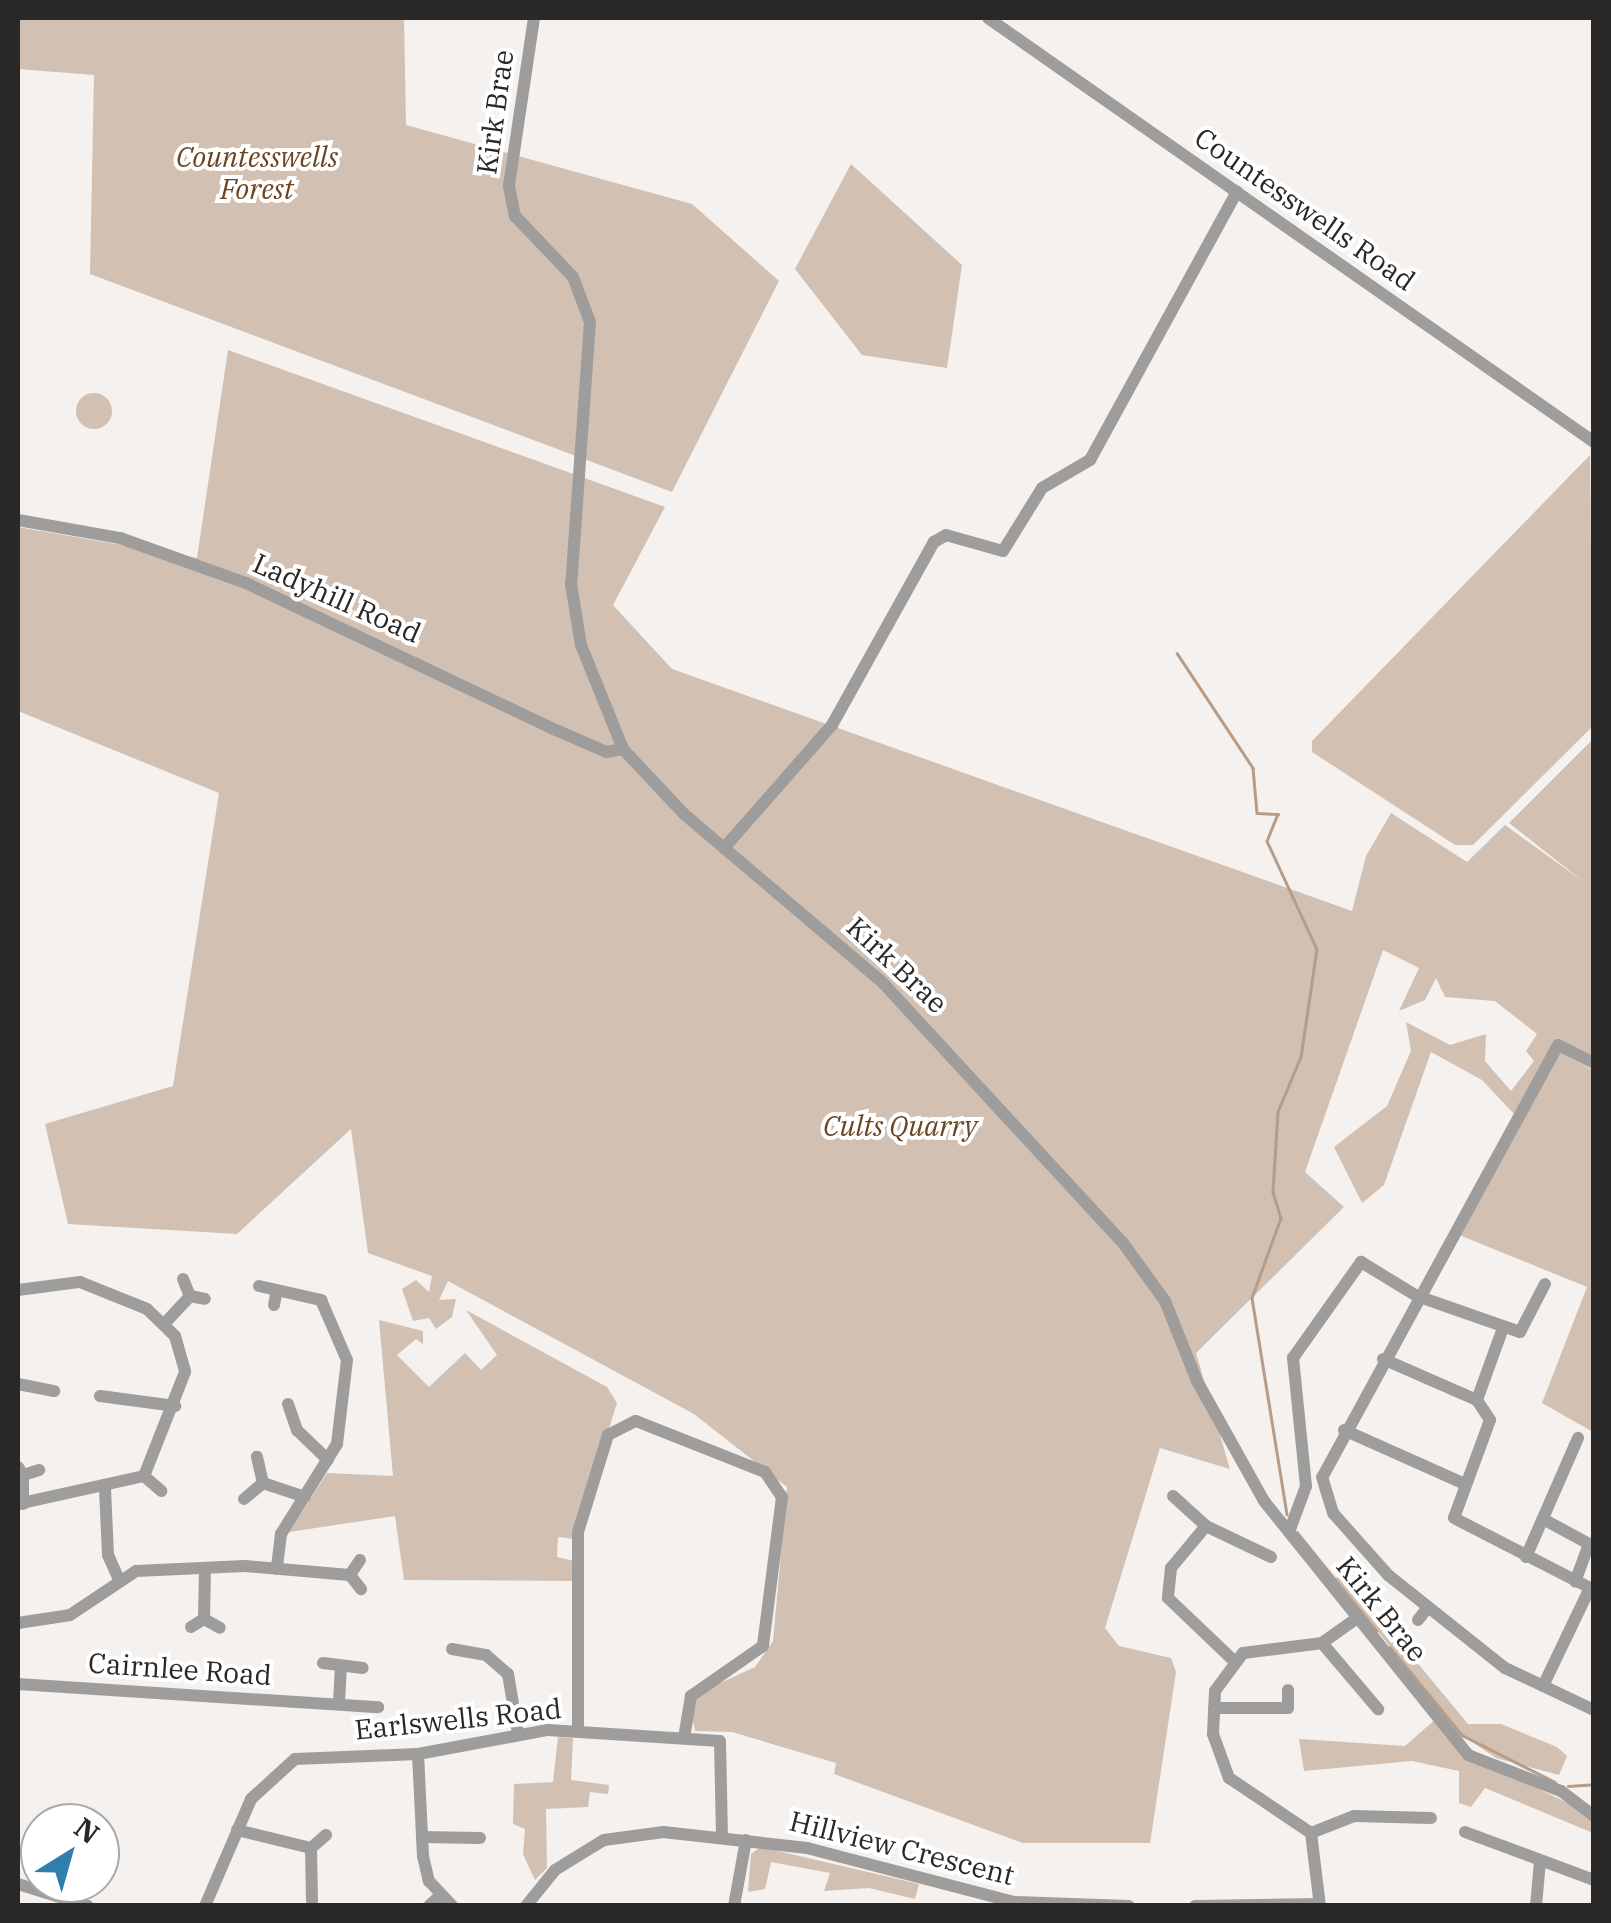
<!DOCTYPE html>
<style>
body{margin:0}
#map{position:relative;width:1611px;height:1923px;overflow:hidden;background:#f4f1ee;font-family:"IBM Plex Serif",serif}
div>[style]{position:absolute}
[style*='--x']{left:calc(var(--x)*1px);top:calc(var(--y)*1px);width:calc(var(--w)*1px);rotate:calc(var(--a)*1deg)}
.green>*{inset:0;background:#d2c0b2}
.round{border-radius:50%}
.stream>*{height:2.5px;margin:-1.25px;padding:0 1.25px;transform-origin:1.25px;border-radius:1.25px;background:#b79d88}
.minor>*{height:12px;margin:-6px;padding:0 6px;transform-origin:6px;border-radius:6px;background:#9e9d9c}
span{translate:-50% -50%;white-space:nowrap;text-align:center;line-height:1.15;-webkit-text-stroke:8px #fff;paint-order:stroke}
.street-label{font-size:28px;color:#2a2827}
.park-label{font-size:28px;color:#6b4521;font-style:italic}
.frame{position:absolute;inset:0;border:20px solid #2a2827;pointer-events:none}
.north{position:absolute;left:20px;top:1803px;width:100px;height:100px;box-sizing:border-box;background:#fff;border:2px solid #aaa9a9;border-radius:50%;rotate:37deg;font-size:28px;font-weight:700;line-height:40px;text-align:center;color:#2a2827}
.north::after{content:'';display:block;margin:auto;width:35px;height:45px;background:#307eb0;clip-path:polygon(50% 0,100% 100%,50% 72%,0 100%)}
</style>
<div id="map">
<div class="green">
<div style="clip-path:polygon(18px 18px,404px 18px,406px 125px,692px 204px,779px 281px,672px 492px,90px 274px,94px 75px,18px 69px)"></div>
<div style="clip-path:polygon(851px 164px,962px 265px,947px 368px,862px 355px,795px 269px)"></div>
<div style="clip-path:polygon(228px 350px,665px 507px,613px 605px,672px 669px,1352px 911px,1366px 856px,1391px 813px,1467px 862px,1505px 825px,1584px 882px,1509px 823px,1593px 739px,1593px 1064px,1565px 1055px,1593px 1070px,1593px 1432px,1542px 1403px,1587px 1287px,1452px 1232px,1516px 1116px,1482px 1080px,1431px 1052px,1384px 1185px,1362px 1203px,1334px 1147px,1387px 1106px,1411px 1051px,1406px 1022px,1450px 1045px,1486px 1034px,1485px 1061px,1511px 1091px,1534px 1061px,1526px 1051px,1537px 1034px,1495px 1001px,1445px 997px,1436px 978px,1425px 1000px,1399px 1011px,1419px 968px,1383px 950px,1305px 1172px,1344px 1207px,1196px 1353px,1230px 1469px,1160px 1448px,1105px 1628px,1119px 1646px,1171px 1658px,1176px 1672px,1150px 1843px,1023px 1843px,834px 1774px,836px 1763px,732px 1732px,695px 1731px,690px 1707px,703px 1691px,755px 1667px,773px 1641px,787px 1487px,694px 1414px,448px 1281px,439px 1300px,456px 1299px,452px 1317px,436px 1329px,429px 1318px,413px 1321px,402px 1289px,416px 1280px,429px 1292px,432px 1276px,368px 1253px,351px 1129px,237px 1234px,68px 1224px,45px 1124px,173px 1086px,219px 793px,18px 711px,18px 527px,197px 558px)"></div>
<div class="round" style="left:76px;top:393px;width:36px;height:36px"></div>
<div style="clip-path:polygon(1590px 455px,1593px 726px,1473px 845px,1455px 845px,1312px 752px,1312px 741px)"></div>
<div style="clip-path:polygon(466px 1310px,607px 1387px,617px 1403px,574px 1539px,558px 1537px,557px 1557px,574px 1561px,575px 1581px,404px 1580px,395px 1516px,289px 1532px,327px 1473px,393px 1476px,379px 1320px,423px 1331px,423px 1344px,416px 1339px,397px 1355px,429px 1387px,465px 1353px,481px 1370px,497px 1355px)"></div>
<div style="clip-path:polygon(1343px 1573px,1468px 1724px,1501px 1724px,1557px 1747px,1567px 1756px,1559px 1775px,1496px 1758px,1462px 1735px,1335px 1579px)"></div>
<div style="clip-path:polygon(1437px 1718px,1468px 1755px,1593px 1815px,1593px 1833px,1485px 1788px,1471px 1807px,1459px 1803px,1459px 1771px,1412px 1761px,1304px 1771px,1299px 1739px,1405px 1746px)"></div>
<div style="clip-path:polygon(558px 1737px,573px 1738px,571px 1780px,609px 1785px,608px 1794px,590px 1792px,588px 1807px,546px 1809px,547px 1868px,535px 1880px,523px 1854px,525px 1829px,513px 1824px,514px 1784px,553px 1782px)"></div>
<div style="clip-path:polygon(761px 1847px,919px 1884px,915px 1899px,869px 1888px,824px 1891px,830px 1873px,771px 1862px,765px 1889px,748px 1892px,751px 1854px)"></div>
</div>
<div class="stream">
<div style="--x:1177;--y:653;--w:138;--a:56.5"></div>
<div style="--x:1253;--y:768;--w:45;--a:84.9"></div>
<div style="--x:1257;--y:813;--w:21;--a:3"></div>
<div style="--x:1278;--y:814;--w:29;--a:112"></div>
<div style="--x:1267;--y:841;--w:119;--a:65.2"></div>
<div style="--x:1317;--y:949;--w:109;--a:98.4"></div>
<div style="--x:1301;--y:1057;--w:60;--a:112.7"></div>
<div style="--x:1278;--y:1112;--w:80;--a:93.6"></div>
<div style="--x:1273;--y:1192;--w:27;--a:73"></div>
<div style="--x:1281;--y:1218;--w:85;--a:109.9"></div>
<div style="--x:1252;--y:1298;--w:219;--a:80.8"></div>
<div style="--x:1297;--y:1532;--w:127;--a:51.1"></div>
<div style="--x:1390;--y:1647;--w:114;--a:50.7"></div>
<div style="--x:1462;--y:1735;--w:104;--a:26.8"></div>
<div style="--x:1568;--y:1786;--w:26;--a:-4"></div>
</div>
<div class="minor">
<div style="--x:534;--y:18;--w:170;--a:98.5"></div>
<div style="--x:509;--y:186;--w:31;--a:79"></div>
<div style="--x:515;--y:216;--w:84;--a:46.4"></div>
<div style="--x:573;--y:277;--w:48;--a:69.3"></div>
<div style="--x:590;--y:322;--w:263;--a:94.1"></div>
<div style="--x:571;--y:584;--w:62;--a:80.7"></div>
<div style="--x:581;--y:645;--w:112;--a:68"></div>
<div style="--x:623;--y:749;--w:89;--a:46.8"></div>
<div style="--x:684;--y:814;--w:261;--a:40.3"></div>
<div style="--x:883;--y:983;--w:354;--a:47.3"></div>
<div style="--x:1123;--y:1243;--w:72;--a:54.1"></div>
<div style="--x:1165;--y:1301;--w:86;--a:68.2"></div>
<div style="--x:1197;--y:1381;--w:137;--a:60.8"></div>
<div style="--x:1264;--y:1501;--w:326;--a:51.2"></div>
<div style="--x:1468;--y:1755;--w:100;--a:21.2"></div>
<div style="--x:1561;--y:1791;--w:41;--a:37.1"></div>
<div style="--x:988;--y:18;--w:740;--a:34.98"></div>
<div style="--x:18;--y:520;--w:104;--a:10"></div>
<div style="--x:120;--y:538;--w:134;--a:19.7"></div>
<div style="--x:246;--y:583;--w:343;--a:25.4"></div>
<div style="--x:556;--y:730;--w:55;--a:23.7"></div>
<div style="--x:606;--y:752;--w:17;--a:-10"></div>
<div style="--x:724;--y:848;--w:164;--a:-48.7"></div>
<div style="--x:832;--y:725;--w:210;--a:-60.9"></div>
<div style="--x:934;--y:542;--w:14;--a:-30"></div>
<div style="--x:946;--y:535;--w:59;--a:15.7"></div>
<div style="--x:1003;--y:551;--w:74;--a:-58.2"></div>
<div style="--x:1042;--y:488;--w:56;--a:-30.3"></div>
<div style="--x:1090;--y:460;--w:306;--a:-61.3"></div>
<div style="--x:1594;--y:1063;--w:40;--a:-153.4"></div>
<div style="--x:1558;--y:1045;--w:492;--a:118.6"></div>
<div style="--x:1322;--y:1477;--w:38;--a:73"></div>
<div style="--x:1333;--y:1513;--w:83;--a:48.4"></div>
<div style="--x:1388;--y:1575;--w:149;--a:38.5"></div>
<div style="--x:1505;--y:1668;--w:98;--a:25.3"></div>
<div style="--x:183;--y:1279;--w:18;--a:68"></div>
<div style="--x:190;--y:1296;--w:15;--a:11"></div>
<div style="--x:259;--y:1286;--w:64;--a:12.7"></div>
<div style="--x:321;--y:1300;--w:65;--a:66.6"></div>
<div style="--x:347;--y:1360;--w:85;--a:96.8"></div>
<div style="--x:337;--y:1444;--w:106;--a:121.9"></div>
<div style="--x:281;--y:1534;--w:35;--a:97"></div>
<div style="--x:18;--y:1290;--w:63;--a:-7.4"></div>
<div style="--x:80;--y:1282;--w:72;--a:21.9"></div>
<div style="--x:147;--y:1309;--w:39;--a:44"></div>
<div style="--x:175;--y:1336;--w:37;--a:74"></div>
<div style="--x:185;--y:1372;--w:112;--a:111.5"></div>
<div style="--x:144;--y:1476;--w:129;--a:167.5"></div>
<div style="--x:274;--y:1305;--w:15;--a:-79"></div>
<div style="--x:166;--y:1322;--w:35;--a:-47"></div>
<div style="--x:1503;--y:1328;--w:77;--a:109.9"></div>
<div style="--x:1477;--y:1400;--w:24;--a:57"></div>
<div style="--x:1490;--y:1420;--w:104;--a:110.2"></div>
<div style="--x:1454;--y:1518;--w:157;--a:27.2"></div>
<div style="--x:1383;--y:1359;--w:103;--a:23.6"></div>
<div style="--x:18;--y:1384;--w:37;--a:11"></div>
<div style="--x:100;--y:1396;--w:76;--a:7.6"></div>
<div style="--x:288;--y:1404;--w:28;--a:71"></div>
<div style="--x:297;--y:1430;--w:43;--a:44.1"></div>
<div style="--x:1344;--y:1430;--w:133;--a:24.1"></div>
<div style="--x:18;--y:1467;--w:9;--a:58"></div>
<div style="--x:23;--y:1475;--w:17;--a:-17"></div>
<div style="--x:144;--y:1476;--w:23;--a:41"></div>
<div style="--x:263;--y:1483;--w:44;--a:18.4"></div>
<div style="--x:105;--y:1489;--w:66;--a:87.4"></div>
<div style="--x:108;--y:1555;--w:27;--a:66"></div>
<div style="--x:1173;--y:1496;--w:45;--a:42.3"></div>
<div style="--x:1206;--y:1526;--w:72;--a:25.5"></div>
<div style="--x:244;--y:1499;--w:25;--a:-40"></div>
<div style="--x:263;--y:1483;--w:27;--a:-103"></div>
<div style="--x:23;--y:1504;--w:29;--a:-90"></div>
<div style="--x:1543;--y:1519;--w:52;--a:28.5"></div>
<div style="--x:1589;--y:1544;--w:40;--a:110.2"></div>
<div style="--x:1206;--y:1526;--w:55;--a:129.8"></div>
<div style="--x:1171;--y:1568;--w:30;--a:96"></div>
<div style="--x:1168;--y:1598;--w:90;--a:43.6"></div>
<div style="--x:1289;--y:1532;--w:49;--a:-69.7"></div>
<div style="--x:1306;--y:1486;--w:129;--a:-95.8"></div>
<div style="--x:1293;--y:1358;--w:118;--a:-54.7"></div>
<div style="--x:1361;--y:1262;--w:66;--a:31.3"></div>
<div style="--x:1417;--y:1296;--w:109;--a:19.3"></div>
<div style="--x:1520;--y:1332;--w:54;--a:-62.5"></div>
<div style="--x:1526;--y:1557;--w:130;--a:-66.4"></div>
<div style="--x:360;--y:1560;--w:18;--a:124"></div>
<div style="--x:350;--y:1575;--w:18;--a:52"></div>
<div style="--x:204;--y:1619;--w:51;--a:-88.9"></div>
<div style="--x:1418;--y:1620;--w:16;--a:-52"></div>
<div style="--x:18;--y:1623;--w:53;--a:-8.7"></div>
<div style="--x:70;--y:1615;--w:79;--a:-33.7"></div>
<div style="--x:136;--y:1571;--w:109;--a:-2.6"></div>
<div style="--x:245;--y:1566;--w:105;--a:4.9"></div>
<div style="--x:191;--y:1627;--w:15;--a:-32"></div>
<div style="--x:204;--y:1619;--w:18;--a:29"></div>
<div style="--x:1322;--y:1643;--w:87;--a:49.7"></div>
<div style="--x:452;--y:1649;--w:35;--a:10"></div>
<div style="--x:486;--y:1655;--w:29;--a:41"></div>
<div style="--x:508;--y:1674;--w:60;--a:80.4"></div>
<div style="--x:323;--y:1663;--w:40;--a:7.1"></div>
<div style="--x:18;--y:1684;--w:361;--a:3.7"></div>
<div style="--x:1543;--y:1686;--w:109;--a:-64.4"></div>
<div style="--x:339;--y:1703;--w:37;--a:-87"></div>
<div style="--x:1214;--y:1708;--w:74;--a:0"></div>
<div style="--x:1288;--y:1708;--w:18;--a:-90"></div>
<div style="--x:578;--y:1731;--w:199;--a:-90"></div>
<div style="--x:578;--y:1532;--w:102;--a:-72.8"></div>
<div style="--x:608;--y:1435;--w:31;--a:-27"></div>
<div style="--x:636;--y:1421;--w:139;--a:21.6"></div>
<div style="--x:765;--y:1472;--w:30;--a:56"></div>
<div style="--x:782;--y:1497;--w:150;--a:97.3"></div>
<div style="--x:763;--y:1646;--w:88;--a:145.2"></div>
<div style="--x:691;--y:1696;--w:43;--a:99.5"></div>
<div style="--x:418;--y:1754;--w:102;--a:87.2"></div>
<div style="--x:423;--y:1856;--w:26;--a:77"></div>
<div style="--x:429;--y:1881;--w:34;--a:47"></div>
<div style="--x:237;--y:1830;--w:76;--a:13.7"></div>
<div style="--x:311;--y:1848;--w:54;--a:88.9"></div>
<div style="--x:1465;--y:1832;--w:138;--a:20.4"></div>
<div style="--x:1311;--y:1833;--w:99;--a:-146.1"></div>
<div style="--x:1229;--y:1778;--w:47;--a:-110"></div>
<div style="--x:1213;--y:1734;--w:43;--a:-87.3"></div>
<div style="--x:1215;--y:1691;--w:47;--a:-53.6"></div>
<div style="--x:1243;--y:1653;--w:80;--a:-7.2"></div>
<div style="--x:1322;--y:1643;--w:43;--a:-35.5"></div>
<div style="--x:1311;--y:1833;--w:46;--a:-21.6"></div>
<div style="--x:1354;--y:1816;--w:77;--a:1.5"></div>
<div style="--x:1311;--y:1833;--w:74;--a:83"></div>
<div style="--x:422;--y:1837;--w:58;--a:1"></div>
<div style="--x:311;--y:1848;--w:20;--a:-41"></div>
<div style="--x:18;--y:1884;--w:73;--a:17.4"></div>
<div style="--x:205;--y:1906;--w:116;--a:-66.7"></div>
<div style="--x:251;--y:1799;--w:59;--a:-42.3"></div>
<div style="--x:295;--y:1759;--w:123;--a:-2.3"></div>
<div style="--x:418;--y:1754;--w:132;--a:-10.5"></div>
<div style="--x:548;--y:1730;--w:172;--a:3.7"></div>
<div style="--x:720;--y:1741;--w:95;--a:88.8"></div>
<div style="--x:429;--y:1906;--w:16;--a:-43"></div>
<div style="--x:526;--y:1906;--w:46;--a:-51.1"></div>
<div style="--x:555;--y:1870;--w:57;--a:-31.5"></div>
<div style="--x:604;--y:1840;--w:60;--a:-7.7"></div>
<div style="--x:663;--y:1832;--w:145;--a:6.3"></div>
<div style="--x:807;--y:1848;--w:214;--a:14.6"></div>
<div style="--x:1014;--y:1902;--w:115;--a:2"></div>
<div style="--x:734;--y:1906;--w:67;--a:-79.7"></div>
<div style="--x:1195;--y:1906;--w:124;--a:-0.9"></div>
<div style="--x:1536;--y:1906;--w:45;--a:-84.9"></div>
</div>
<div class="street-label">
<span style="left:495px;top:112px;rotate:-82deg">Kirk Brae</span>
<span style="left:1305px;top:209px;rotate:35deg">Countesswells Road</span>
<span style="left:337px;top:598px;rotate:24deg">Ladyhill Road</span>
<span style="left:897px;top:965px;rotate:43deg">Kirk Brae</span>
<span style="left:1382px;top:1609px;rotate:51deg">Kirk Brae</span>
<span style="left:180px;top:1669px;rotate:4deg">Cairnlee Road</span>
<span style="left:458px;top:1719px;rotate:-6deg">Earlswells Road</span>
<span style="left:902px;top:1848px;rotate:14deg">Hillview Crescent</span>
</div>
<div class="park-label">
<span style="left:257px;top:173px">Countesswells<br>Forest</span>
<span style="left:900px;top:1126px">Cults Quarry</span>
</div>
<div class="frame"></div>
<div class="north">N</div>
</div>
